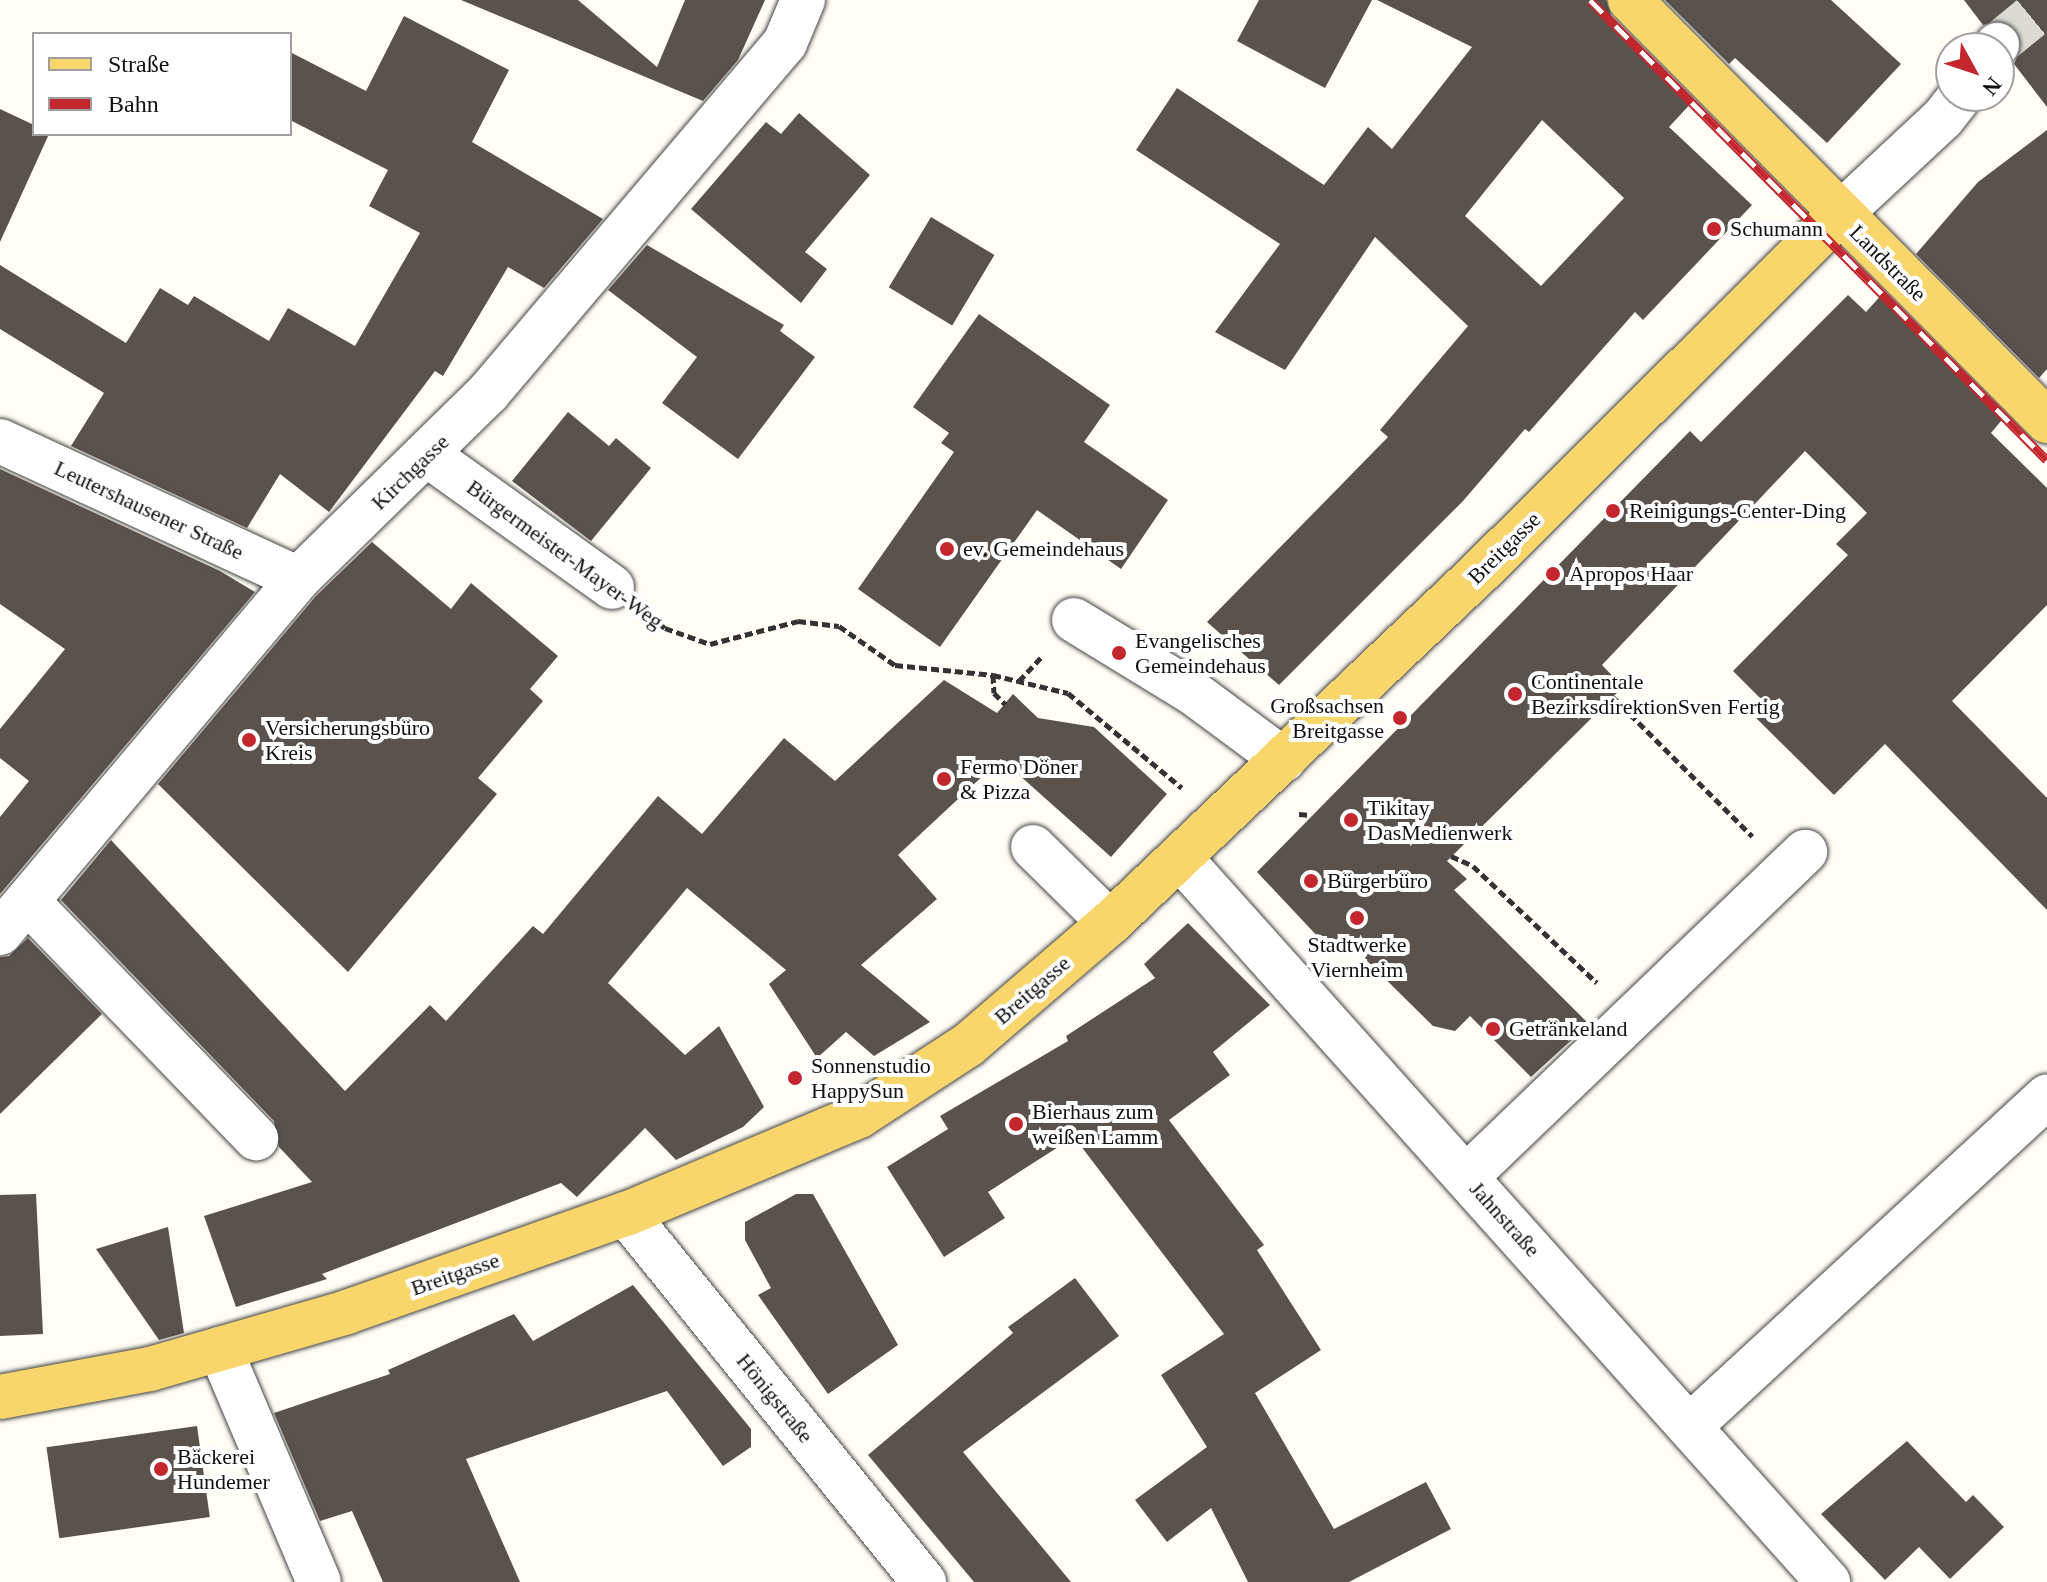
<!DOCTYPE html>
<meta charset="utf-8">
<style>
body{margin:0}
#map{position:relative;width:2047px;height:1582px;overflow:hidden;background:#fffdf5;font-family:Georgia,serif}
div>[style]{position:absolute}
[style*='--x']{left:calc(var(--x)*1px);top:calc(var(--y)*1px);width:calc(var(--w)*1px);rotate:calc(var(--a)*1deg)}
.building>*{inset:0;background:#5a524d;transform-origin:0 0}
.minor-tunnel>*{height:44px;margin-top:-22px;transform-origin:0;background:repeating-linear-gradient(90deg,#dbdad3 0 44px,transparent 0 66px)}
.path>*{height:5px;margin-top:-2.5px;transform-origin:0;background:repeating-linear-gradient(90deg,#333 0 8px,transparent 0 12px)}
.roads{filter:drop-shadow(0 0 2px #444) drop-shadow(0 0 2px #444)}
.minor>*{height:44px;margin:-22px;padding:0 22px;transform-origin:22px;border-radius:22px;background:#fff}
.major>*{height:44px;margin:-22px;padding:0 22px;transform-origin:22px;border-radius:22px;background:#f9d66b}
.rail>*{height:9px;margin-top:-4.5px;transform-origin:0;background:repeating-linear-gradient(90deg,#fff 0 18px,#c4262e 0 36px);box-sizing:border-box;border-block:2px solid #c4262e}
.dots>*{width:22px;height:22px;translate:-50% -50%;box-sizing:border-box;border:4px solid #fff;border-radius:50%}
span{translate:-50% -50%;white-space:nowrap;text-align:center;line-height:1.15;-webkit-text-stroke:8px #fff;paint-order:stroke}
.poi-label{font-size:22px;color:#111}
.left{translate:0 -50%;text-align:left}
.right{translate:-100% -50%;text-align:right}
.street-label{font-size:22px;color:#111}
.legend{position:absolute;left:32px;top:32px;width:260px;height:104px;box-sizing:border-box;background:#fff;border:2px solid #a0a0a0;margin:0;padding:10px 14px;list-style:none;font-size:24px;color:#111}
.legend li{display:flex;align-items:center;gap:16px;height:40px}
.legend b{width:40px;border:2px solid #a0a0a0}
.north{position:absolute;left:1935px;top:32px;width:80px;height:80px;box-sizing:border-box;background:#fff;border:2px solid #a0a0a0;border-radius:50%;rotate:130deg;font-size:22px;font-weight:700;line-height:32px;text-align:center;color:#111}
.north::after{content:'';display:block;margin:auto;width:28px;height:36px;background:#c4262e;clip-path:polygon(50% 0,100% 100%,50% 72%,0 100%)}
</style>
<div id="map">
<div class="building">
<div style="clip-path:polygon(461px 0,578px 0,657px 67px,685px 0,765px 0,738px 60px,703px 101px)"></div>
<div style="clip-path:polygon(1259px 0,1372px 0,1325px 88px,1237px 41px)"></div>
<div style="clip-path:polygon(evenodd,1377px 0,1606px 0,1612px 18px,1694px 100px,1669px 127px,1752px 205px,1643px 320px,1635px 312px,1529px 432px,1525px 429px,1463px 501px,1279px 685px,1207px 622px,1388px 437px,1380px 430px,1468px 326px,1375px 237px,1285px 370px,1215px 332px,1280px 244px,1136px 150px,1177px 88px,1324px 185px,1368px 127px,1392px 149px,1472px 47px,1377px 0,1542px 120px,1624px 198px,1541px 286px,1465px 216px,1542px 120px)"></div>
<div style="clip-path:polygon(1665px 0,1831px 0,1901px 64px,1827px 143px,1735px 58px,1729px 64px)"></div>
<div style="clip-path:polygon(1964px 0,2047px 0,2047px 107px,2014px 64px,2022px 47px,2019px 33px,1999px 20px,1983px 25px)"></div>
<div style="clip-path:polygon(404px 16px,509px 70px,472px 142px,603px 219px,544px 288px,508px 267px,443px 376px,435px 371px,329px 512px,280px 474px,247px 528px,71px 446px,104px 393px,0 329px,0 265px,126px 343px,160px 288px,188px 305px,194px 296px,269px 341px,288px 308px,355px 346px,420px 233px,369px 206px,388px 170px,290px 120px,290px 52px,366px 91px)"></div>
<div style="clip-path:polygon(0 109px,34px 125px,34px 134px,49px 134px,0 242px)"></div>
<div style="clip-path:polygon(799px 113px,870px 175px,805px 252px,827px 269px,801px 303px,691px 209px,766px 122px,781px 134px)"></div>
<div style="clip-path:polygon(2047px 130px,2047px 369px,2039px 378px,1916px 254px,1978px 182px)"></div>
<div style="left:931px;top:217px;width:74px;height:82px;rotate:31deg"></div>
<div style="clip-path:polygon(647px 245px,784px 325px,780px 331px,815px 357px,738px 459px,662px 403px,697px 357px,608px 290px)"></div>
<div style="clip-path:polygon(1884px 292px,2006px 415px,1991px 433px,2047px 488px,2047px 605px,1952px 701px,2047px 798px,2047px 910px,1885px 744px,1834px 795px,1748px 710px,1760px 698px,1733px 671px,1848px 555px,1836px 544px,1867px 513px,1805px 451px,1602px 665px,1623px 687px,1447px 861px,1467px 879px,1454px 890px,1589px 1024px,1531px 1077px,1470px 1016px,1455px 1031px,1433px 1026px,1352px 946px,1335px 955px,1257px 872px,1690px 431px,1701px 442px,1848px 295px,1866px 312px)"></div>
<div style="clip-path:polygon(979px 314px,1110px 405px,1084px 442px,1168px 500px,1121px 569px,1037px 510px,940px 647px,858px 589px,954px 452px,941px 443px,949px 433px,913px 407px)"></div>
<div style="clip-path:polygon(568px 412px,609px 446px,616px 438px,651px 468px,591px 541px,512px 481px)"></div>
<div style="clip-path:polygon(0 469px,220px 571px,255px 592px,0 894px,0 817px,29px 781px,0 758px,0 729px,65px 649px,0 604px)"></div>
<div style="clip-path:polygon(372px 542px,451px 609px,471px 583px,558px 656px,530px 689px,543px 701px,478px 778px,497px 794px,348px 972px,158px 784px,316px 596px)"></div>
<div style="clip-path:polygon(944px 680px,997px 713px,1013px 694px,1038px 718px,1094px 727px,1167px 794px,1111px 857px,1001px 759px,898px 855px,937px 899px,861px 965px,930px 1022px,874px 1056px,846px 1032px,817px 1058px,769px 984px,786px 970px,687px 888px,608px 983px,685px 1055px,719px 1026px,764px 1107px,743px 1127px,676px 1160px,645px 1128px,577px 1197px,561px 1183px,322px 1274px,327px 1279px,236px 1307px,204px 1216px,312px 1182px,279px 1147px,274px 1121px,61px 900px,111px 840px,345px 1091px,430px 1005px,446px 1021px,533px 926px,543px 934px,658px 796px,702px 834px,784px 738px,835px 781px)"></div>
<div style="clip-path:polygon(1188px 923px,1270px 1005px,1213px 1052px,1230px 1075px,1169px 1120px,1264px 1245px,1257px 1250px,1321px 1350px,1255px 1393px,1334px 1529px,1426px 1482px,1451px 1529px,1349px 1582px,1248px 1582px,1211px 1508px,1167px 1542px,1135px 1500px,1207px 1447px,1161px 1375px,1224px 1334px,1074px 1137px,988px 1192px,1005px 1218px,944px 1257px,887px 1167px,948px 1129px,940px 1116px,1068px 1041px,1066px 1036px,1155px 978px,1144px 964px)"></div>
<div style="clip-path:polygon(28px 938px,102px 1014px,0 1114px,0 957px,9px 956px)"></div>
<div style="clip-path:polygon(36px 1194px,43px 1334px,0 1336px,0 1195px)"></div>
<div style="clip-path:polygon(796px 1194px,813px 1194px,898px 1345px,828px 1394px,758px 1295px,771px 1288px,745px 1240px,745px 1222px)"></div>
<div style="clip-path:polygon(168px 1227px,184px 1333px,159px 1340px,96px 1249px)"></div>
<div style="clip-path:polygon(1075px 1278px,1119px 1336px,963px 1452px,1071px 1582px,974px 1582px,868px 1455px,1013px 1333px,1008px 1327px)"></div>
<div style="clip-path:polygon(633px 1285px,751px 1429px,751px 1447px,723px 1466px,667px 1391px,466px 1459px,520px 1582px,383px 1582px,352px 1511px,320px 1521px,274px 1413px,390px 1374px,388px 1370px,514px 1314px,533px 1341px)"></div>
<div style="left:197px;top:1426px;width:92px;height:152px;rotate:82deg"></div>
<div style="clip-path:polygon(1907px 1441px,1966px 1502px,1973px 1495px,2004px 1527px,1950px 1579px,1919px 1547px,1885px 1580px,1821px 1514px)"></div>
</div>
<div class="minor-tunnel">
<div style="--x:1997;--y:45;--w:65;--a:-39.4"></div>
</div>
<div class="path">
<div style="--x:651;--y:616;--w:18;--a:41"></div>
<div style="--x:665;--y:628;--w:48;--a:19.6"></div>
<div style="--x:710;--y:644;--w:91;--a:-14.6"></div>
<div style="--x:798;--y:621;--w:41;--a:7"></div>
<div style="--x:839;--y:626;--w:68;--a:34.9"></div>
<div style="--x:895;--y:665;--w:99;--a:5.8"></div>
<div style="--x:993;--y:675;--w:77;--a:13.5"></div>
<div style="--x:1068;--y:693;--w:148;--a:39.8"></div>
<div style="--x:993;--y:675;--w:18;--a:87"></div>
<div style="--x:994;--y:693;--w:16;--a:45"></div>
<div style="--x:1019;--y:681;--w:35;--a:-47"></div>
<div style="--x:1613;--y:697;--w:197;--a:45"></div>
<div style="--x:1299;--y:814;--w:12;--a:5"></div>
<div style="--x:1451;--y:856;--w:24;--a:24"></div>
<div style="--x:1473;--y:866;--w:170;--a:43.3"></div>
</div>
<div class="roads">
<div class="minor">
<div style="--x:1995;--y:48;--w:4;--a:-56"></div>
<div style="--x:1839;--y:215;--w:142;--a:-43"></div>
<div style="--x:1943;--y:118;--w:28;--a:-52"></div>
<div style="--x:0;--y:441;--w:328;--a:24.8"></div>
<div style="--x:429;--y:456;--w:225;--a:35.6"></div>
<div style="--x:1074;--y:620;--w:138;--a:31.4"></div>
<div style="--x:1192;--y:692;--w:114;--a:36.5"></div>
<div style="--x:1033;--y:847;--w:108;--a:44.6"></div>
<div style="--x:1180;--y:858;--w:972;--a:48.17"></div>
<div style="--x:27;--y:901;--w:330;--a:46"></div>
<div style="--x:0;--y:933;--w:463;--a:-49.9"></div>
<div style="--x:298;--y:579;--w:266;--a:-44.4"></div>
<div style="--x:488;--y:393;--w:459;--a:-49.7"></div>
<div style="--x:785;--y:43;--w:47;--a:-67.3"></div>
<div style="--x:1466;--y:1177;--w:470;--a:-43.8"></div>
<div style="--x:626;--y:1214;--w:474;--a:51"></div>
<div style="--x:220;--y:1349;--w:253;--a:67"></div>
<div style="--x:1690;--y:1426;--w:486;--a:-42.7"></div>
</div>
<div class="major">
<div style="--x:1630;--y:0;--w:593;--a:45.27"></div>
<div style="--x:0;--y:1397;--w:153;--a:-10.6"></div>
<div style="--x:150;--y:1369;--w:205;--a:-16.1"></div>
<div style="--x:347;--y:1312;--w:296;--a:-19.4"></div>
<div style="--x:626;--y:1214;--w:253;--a:-22.8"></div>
<div style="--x:859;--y:1116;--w:130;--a:-33.1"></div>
<div style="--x:968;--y:1045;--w:187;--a:-40.7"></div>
<div style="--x:1110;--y:923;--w:513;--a:-43.5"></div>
<div style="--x:1482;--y:570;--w:503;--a:-44.84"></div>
</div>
</div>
<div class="rail">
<div style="--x:1590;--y:0;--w:648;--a:45.19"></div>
</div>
<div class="dots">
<div style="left:1714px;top:229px;background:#c4262e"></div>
<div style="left:1613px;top:511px;background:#c4262e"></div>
<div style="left:947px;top:549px;background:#c4262e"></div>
<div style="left:1553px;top:574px;background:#c4262e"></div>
<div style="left:1119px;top:653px;background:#c4262e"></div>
<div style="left:1515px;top:694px;background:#c4262e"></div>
<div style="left:1400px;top:718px;background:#c4262e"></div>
<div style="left:249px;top:740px;background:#c4262e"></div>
<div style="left:944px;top:779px;background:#c4262e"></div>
<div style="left:1351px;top:820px;background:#c4262e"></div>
<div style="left:1311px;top:881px;background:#c4262e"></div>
<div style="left:1357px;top:918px;background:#c4262e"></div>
<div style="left:1493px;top:1029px;background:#c4262e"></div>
<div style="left:795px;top:1078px;background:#c4262e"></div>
<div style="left:1016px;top:1124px;background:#c4262e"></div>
<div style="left:161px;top:1469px;background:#c4262e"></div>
</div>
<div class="poi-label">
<span class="left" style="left:1730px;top:229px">Schumann</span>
<span class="left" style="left:1629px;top:511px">Reinigungs-Center-Ding</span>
<span class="left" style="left:963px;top:549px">ev. Gemeindehaus</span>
<span class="left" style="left:1569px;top:574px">Apropos Haar</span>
<span class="left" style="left:1135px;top:653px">Evangelisches<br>Gemeindehaus</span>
<span class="left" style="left:1531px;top:694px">Continentale<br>BezirksdirektionSven Fertig</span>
<span class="right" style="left:1384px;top:718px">Großsachsen<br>Breitgasse</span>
<span class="left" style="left:265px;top:740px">Versicherungsbüro<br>Kreis</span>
<span class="left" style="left:960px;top:779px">Fermo Döner<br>&amp; Pizza</span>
<span class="left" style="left:1367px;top:820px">Tikitay<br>DasMedienwerk</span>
<span class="left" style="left:1327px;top:881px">Bürgerbüro</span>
<span style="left:1357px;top:957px">Stadtwerke<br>Viernheim</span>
<span class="left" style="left:1509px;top:1029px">Getränkeland</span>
<span class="left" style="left:811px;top:1078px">Sonnenstudio<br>HappySun</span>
<span class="left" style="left:1032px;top:1124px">Bierhaus zum<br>weißen Lamm</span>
<span class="left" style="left:177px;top:1469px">Bäckerei<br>Hundemer</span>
</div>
<div class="street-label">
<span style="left:1888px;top:263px;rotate:45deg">Landstraße</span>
<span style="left:410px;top:472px;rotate:-44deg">Kirchgasse</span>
<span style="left:149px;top:510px;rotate:25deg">Leutershausener Straße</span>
<span style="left:1504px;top:548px;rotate:-45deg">Breitgasse</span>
<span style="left:565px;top:554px;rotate:36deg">Bürgermeister-Mayer-Weg</span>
<span style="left:1032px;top:990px;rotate:-41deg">Breitgasse</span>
<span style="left:1505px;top:1219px;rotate:48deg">Jahnstraße</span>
<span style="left:455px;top:1274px;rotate:-19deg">Breitgasse</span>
<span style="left:775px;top:1398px;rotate:51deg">Hönigstraße</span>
</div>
<ul class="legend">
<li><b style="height:10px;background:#f9d66b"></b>Straße</li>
<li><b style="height:10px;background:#c4262e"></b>Bahn</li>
</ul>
<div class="north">N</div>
</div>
